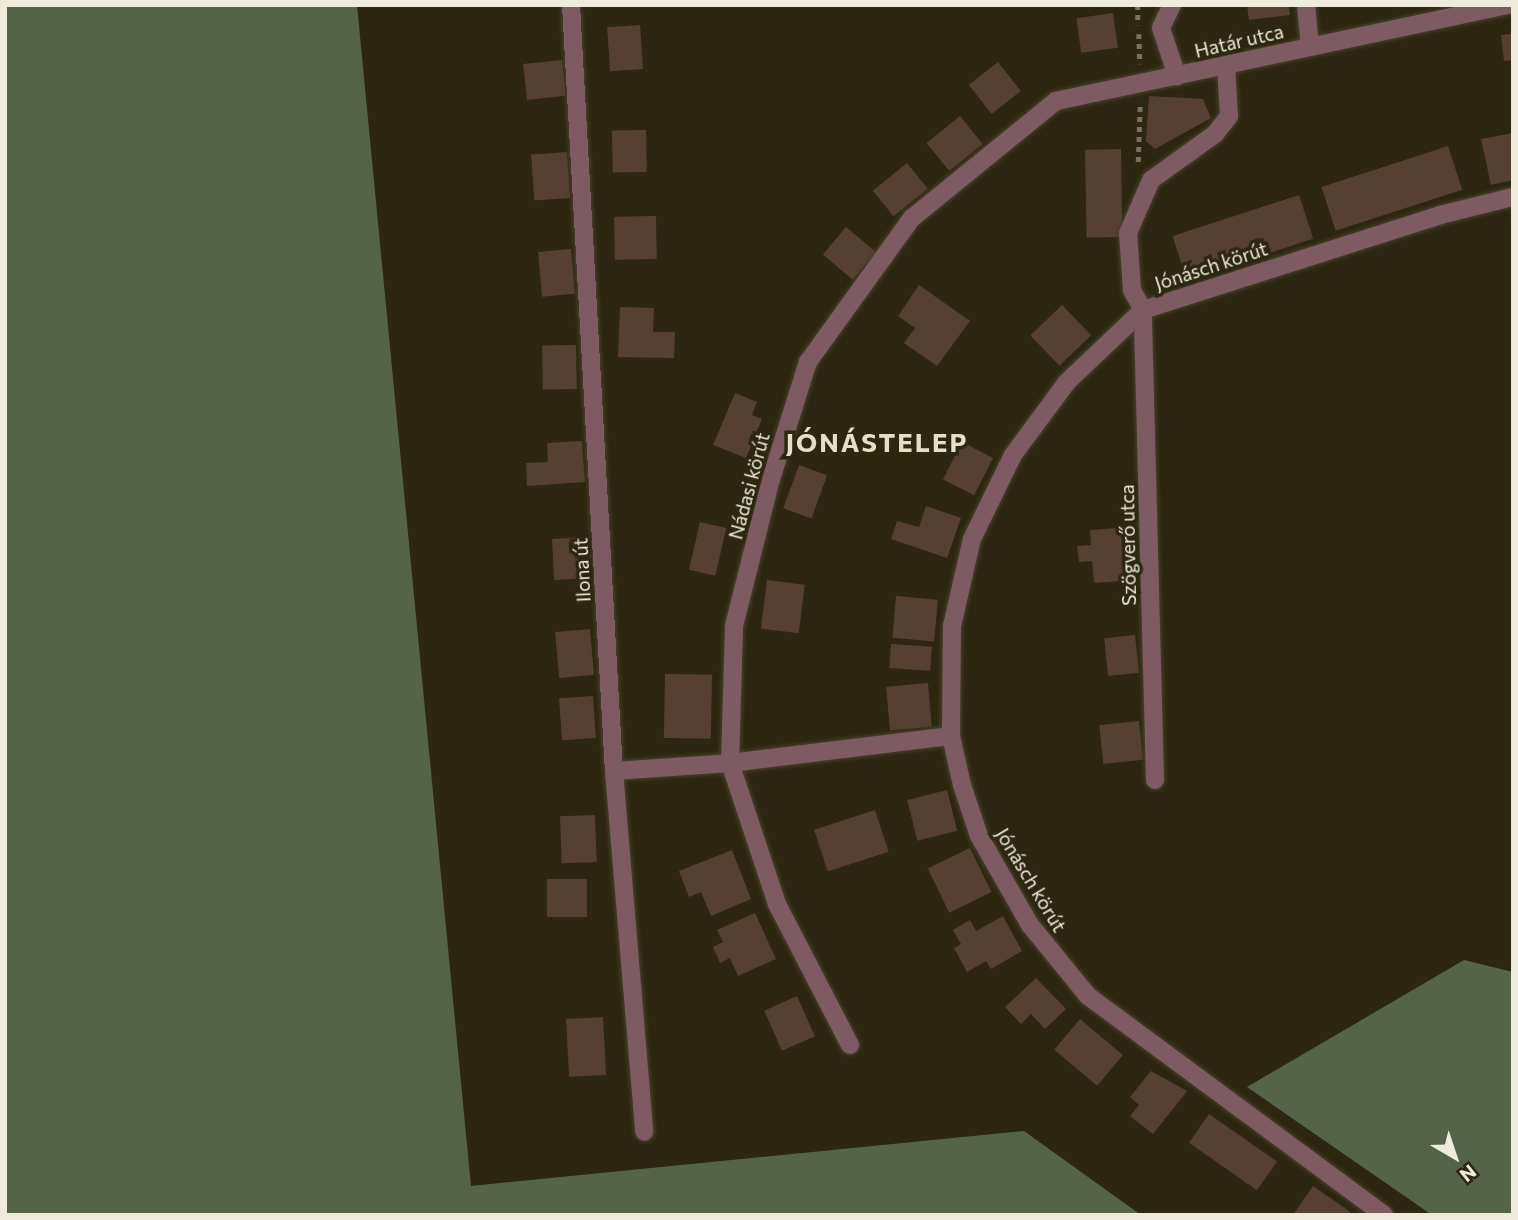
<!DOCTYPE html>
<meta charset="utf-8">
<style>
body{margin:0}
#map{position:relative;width:1518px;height:1220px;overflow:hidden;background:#2d2610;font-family:Commissioner,sans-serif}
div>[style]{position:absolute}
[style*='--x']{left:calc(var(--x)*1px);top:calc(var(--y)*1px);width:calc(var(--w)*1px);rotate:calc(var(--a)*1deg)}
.forest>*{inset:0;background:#556348}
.building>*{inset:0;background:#564033;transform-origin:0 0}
.path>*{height:4.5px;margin-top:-2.25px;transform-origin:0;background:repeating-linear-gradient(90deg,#787260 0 5px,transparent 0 10px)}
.roads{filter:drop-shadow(0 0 2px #48412d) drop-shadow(0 0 2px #48412d)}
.minor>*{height:18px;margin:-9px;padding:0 9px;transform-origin:9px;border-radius:9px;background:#7e5b62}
span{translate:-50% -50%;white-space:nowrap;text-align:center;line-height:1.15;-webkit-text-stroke:7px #2d2610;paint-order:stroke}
.street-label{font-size:19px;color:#eeeadc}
.district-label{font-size:26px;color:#e7dfc3;font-weight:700;letter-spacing:2px}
.frame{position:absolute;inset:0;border:7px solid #eeeadc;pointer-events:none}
.north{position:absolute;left:1420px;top:1122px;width:70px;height:70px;-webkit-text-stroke:5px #2d2610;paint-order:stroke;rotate:141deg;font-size:19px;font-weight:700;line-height:28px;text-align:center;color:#eeeadc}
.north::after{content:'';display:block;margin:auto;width:24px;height:32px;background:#eeeadc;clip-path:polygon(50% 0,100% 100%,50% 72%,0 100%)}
</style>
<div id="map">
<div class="forest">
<div style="clip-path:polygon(5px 5px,357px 5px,471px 1186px,1024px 1131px,1141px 1215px,5px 1215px)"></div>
<div style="clip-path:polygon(1464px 960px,1513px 972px,1513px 1215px,1432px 1215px,1247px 1087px)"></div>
</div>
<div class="building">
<div style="clip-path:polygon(1247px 5px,1289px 5px,1290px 15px,1249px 20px)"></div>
<div style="left:1113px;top:13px;width:35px;height:37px;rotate:82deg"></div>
<div style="left:640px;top:25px;width:44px;height:33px;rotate:86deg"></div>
<div style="clip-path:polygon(1513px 34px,1513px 60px,1504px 61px,1501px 35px)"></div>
<div style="left:562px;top:60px;width:36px;height:39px;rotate:84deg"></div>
<div style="left:998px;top:62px;width:37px;height:37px;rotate:52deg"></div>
<div style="clip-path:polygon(1149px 96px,1203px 99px,1211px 118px,1155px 149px,1146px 141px)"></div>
<div style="left:960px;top:116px;width:36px;height:43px;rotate:51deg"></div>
<div style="left:646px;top:130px;width:42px;height:34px;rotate:89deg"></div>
<div style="clip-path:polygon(1513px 133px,1513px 180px,1491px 185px,1481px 139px)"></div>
<div style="left:1448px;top:146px;width:46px;height:133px;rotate:72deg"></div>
<div style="left:1121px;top:149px;width:88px;height:36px;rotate:89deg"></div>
<div style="left:567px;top:152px;width:46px;height:36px;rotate:86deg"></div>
<div style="left:907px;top:163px;width:33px;height:44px;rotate:51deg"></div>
<div style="left:1299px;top:195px;width:46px;height:133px;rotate:72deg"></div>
<div style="left:656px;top:216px;width:43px;height:42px;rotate:89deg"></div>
<div style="left:846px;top:227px;width:39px;height:36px;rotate:40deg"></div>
<div style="left:571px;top:249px;width:45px;height:33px;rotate:85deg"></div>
<div style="clip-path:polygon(919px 285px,970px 321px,937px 366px,904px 343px,915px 328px,898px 316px)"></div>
<div style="left:1062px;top:305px;width:42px;height:44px;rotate:46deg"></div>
<div style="clip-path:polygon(620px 307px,654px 308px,653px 332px,675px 332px,674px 358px,618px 357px)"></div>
<div style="left:576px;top:345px;width:44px;height:34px;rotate:89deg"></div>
<div style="clip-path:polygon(735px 393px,757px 402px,752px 415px,762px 419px,746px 458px,713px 445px)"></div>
<div style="clip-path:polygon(582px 441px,585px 482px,527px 486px,526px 463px,548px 462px,547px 443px)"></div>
<div style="left:962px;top:442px;width:35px;height:42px;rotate:27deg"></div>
<div style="left:799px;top:465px;width:30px;height:46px;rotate:20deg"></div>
<div style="clip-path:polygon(926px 506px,961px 518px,947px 558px,891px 539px,897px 521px,919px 527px)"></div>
<div style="left:700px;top:522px;width:27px;height:49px;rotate:13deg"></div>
<div style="clip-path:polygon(1129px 527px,1133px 580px,1094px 583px,1092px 561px,1079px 562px,1077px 546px,1091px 545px,1090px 530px)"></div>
<div style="left:590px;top:537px;width:41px;height:38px;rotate:87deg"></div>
<div style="left:767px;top:580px;width:38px;height:49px;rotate:7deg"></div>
<div style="left:896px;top:596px;width:42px;height:42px;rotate:5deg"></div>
<div style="left:590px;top:629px;width:46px;height:35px;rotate:85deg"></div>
<div style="left:1135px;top:635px;width:38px;height:31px;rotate:84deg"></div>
<div style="left:891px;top:644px;width:41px;height:24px;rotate:4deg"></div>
<div style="left:665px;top:674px;width:47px;height:64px;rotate:1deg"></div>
<div style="left:928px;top:683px;width:44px;height:42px;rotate:85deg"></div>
<div style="left:593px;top:696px;width:42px;height:34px;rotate:86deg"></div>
<div style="left:1139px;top:721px;width:39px;height:40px;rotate:84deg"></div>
<div style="left:947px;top:790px;width:42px;height:41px;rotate:76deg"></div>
<div style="left:875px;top:810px;width:44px;height:64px;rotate:72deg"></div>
<div style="left:595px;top:815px;width:47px;height:35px;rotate:88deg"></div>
<div style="left:970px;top:848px;width:49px;height:47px;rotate:64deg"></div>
<div style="clip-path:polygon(732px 850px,751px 899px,711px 916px,701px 892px,689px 897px,679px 871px)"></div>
<div style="left:547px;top:879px;width:40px;height:38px"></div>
<div style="clip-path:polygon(755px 913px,776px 959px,738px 976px,730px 958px,720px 963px,713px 947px,723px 942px,717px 930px)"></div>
<div style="clip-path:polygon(1003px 916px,1022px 951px,991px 969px,986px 961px,967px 972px,954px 948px,961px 944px,953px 930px,970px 920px,976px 931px)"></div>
<div style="clip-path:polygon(1036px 978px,1066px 1009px,1045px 1029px,1031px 1014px,1021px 1024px,1005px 1007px)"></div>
<div style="left:797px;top:996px;width:44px;height:36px;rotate:66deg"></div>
<div style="left:603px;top:1017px;width:58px;height:37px;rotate:87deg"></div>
<div style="left:1080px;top:1019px;width:56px;height:40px;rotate:40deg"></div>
<div style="clip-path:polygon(1151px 1071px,1187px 1091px,1153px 1134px,1130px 1116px,1139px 1105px,1130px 1097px)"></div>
<div style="left:1209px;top:1114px;width:83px;height:35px;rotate:35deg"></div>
<div style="clip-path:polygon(1313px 1186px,1349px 1211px,1353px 1215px,1293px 1215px)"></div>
</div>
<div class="path">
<div style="--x:1138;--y:5;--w:20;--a:90"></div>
<div style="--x:1139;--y:34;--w:30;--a:88"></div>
<div style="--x:1138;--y:162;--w:58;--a:-88"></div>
</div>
<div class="roads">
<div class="minor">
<div style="--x:571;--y:5;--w:767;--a:86.79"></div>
<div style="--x:614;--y:771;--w:362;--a:85.2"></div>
<div style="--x:1172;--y:5;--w:25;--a:116"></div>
<div style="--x:1161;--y:28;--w:51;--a:71.6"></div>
<div style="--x:1306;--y:5;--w:42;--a:84.6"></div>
<div style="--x:614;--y:771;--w:116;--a:-3.9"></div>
<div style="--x:730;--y:763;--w:223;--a:-7"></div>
<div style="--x:1155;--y:780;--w:470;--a:-91.5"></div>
<div style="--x:1143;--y:310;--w:23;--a:-119"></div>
<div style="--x:1132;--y:290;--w:57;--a:-94"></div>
<div style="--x:1128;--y:233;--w:58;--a:-66.5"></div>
<div style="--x:1151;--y:180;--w:79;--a:-35.7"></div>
<div style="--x:1215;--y:134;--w:23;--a:-52"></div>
<div style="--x:1229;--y:116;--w:50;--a:-93.4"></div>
<div style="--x:850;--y:1045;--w:159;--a:-117.4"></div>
<div style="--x:777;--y:904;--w:149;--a:-108.4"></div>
<div style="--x:730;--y:763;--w:137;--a:-88.3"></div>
<div style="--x:734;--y:626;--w:152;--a:-75.9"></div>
<div style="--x:771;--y:479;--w:123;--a:-72.5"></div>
<div style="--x:808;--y:362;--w:178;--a:-54.2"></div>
<div style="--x:912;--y:218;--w:186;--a:-39.1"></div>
<div style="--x:1056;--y:101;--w:461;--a:-12"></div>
<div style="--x:1384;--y:1215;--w:368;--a:-143.5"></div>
<div style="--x:1088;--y:996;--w:92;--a:-129.2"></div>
<div style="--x:1030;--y:925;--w:103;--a:-119.8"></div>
<div style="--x:979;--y:836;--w:54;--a:-108.4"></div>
<div style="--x:962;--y:785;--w:50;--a:-102.7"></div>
<div style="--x:951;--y:736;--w:110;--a:-89.5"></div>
<div style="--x:952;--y:626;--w:89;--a:-77.1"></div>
<div style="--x:972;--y:539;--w:93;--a:-64"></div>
<div style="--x:1013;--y:455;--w:91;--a:-53.5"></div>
<div style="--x:1067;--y:382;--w:105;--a:-43.5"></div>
<div style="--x:1143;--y:310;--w:312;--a:-17.7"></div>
<div style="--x:1440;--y:215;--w:75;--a:-13.9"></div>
</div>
</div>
<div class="street-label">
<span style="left:1239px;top:41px;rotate:-13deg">Határ utca</span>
<span style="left:1211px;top:266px;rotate:-18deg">Jónásch körút</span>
<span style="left:749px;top:486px;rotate:-75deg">Nádasi körút</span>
<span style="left:1128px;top:545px;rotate:-91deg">Szögverő utca</span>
<span style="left:582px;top:570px;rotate:-93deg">Ilona út</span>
<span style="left:1031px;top:880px;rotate:59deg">Jónásch körút</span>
</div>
<div class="district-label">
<span style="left:877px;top:442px">JÓNÁSTELEP</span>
</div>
<div class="frame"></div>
<div class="north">N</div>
</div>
